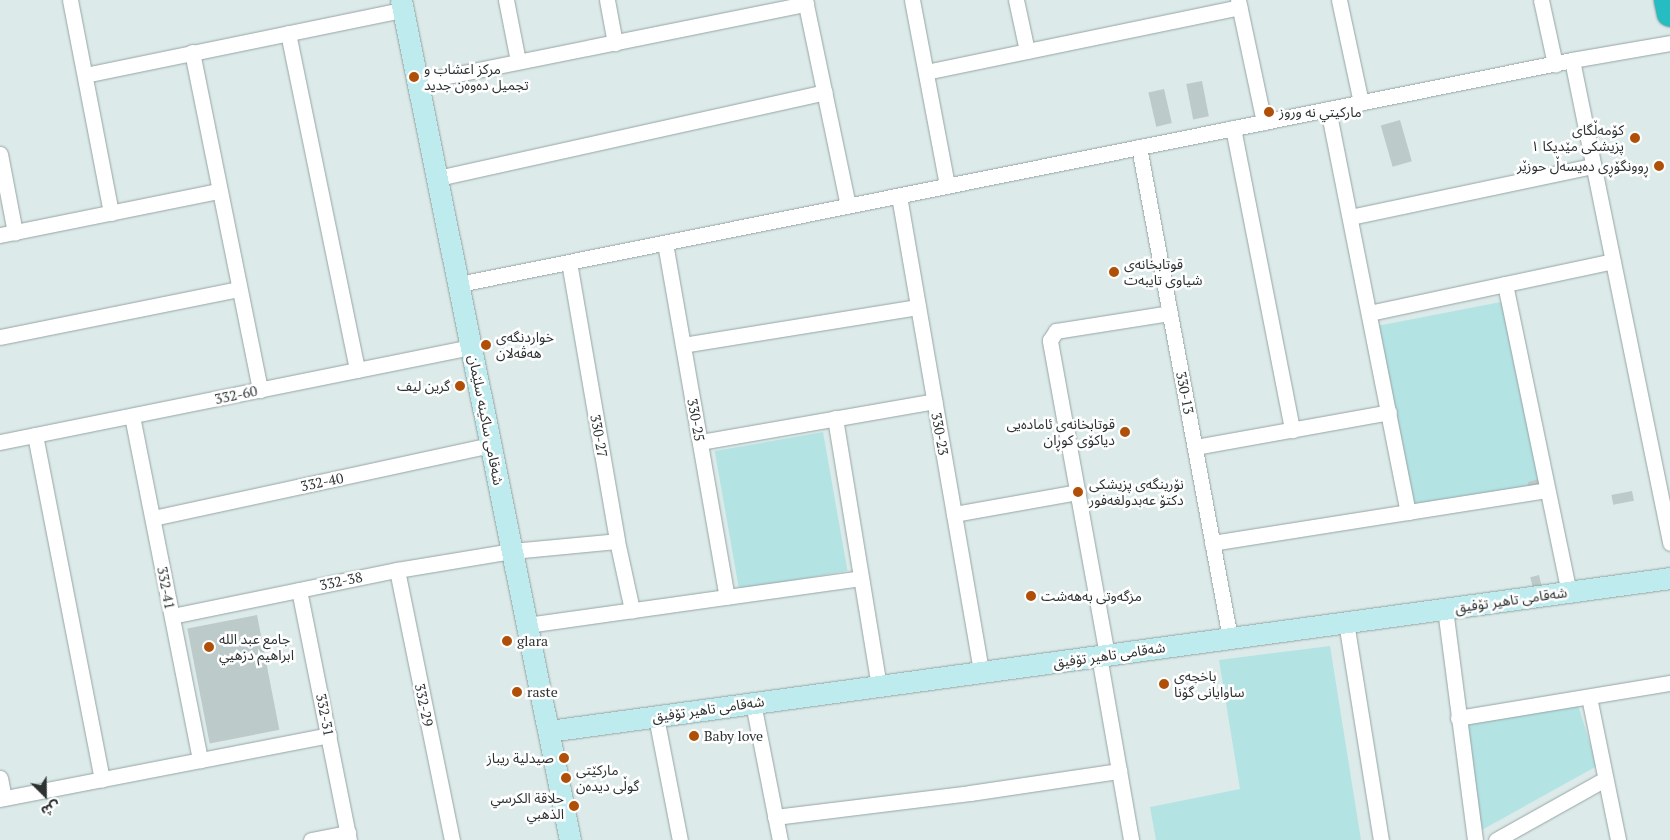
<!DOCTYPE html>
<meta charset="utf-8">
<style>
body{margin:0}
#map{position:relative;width:1670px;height:840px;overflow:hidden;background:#dceaea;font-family:"PT Serif","Noto Sans Arabic",serif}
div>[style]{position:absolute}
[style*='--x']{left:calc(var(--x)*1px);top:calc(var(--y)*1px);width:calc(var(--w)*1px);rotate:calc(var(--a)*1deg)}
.green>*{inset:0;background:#b4e3e4;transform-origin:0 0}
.building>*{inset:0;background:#bdcaca;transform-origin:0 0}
.roads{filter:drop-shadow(0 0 1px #97a4a4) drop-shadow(0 0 1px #97a4a4)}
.street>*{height:15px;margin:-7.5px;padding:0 7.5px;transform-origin:7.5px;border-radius:7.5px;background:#fff}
.secondary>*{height:21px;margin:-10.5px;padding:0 10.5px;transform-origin:10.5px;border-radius:10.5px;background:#beebed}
.highway>*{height:26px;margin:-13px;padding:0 13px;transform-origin:13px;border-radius:13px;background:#25bdc2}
.dots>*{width:14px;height:14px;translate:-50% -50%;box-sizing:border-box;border:2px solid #fff;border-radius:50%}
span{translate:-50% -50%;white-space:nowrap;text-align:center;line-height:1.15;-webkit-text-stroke:5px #fff;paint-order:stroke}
.poi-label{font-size:14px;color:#2c3131}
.left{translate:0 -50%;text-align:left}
.right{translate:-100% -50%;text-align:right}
.street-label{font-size:14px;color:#2c3131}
.north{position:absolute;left:20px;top:770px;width:50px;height:50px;-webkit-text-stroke:4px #fff;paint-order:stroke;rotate:157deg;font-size:14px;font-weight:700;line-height:20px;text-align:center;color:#2c3131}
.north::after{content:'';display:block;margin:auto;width:18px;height:22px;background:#2c3131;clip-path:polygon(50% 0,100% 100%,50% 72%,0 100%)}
</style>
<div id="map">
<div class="green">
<div style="left:1506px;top:301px;width:190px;height:130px;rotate:79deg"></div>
<div style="left:823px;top:432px;width:141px;height:110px;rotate:80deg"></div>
<div style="clip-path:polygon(1330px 646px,1361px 840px,1156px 840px,1150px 807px,1240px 789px,1219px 660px)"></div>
<div style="clip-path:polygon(1578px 705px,1597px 766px,1480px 831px,1464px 721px)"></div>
</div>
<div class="building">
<div style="left:1202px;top:81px;width:36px;height:16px;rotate:79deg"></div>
<div style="left:1164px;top:89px;width:35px;height:16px;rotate:77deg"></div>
<div style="left:1400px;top:120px;width:43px;height:20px;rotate:74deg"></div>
<div style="clip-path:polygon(1539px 479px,1542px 487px,1528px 489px,1528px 482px)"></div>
<div style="left:1632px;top:491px;width:10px;height:21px;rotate:79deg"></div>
<div style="left:1539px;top:575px;width:12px;height:9px;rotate:76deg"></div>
<div style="left:257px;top:615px;width:117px;height:71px;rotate:79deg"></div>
</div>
<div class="roads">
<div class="street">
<div style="--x:70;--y:0;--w:217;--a:79.1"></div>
<div style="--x:506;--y:0;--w:62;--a:78.9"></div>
<div style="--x:607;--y:0;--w:44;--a:79.5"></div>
<div style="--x:805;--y:0;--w:210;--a:78.2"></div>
<div style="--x:912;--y:0;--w:189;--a:79.3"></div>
<div style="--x:1016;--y:0;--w:52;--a:77.8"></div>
<div style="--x:1238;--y:0;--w:125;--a:78"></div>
<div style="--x:1339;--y:0;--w:105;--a:77.9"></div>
<div style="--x:1541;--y:0;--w:66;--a:77.7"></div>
<div style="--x:288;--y:33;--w:344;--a:78.4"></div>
<div style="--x:192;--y:52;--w:345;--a:78.6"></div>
<div style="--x:1572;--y:60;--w:493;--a:78.5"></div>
<div style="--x:926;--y:72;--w:320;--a:-11.7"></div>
<div style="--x:85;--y:75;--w:325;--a:-11.6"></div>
<div style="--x:418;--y:82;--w:396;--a:-11.4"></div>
<div style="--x:1328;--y:109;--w:411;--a:78.8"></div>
<div style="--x:1233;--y:128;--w:308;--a:78.9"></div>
<div style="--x:1139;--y:147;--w:499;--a:79.5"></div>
<div style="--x:0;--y:154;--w:80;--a:79.2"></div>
<div style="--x:438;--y:178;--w:396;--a:-12.5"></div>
<div style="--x:899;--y:196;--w:483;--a:80.2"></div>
<div style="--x:1350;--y:217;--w:248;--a:-11.9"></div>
<div style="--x:0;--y:235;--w:223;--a:-11.4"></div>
<div style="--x:665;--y:243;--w:359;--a:80.1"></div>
<div style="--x:569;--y:262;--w:283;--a:80.2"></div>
<div style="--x:617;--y:541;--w:71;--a:77.7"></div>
<div style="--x:459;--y:284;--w:1135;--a:-11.38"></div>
<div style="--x:1572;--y:60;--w:99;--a:-9.8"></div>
<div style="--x:1505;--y:284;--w:315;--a:78.3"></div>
<div style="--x:1369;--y:313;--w:249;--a:-12"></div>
<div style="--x:0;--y:337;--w:244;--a:-11.4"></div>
<div style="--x:683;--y:345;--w:238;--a:-9.2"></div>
<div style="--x:132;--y:416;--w:351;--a:78.8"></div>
<div style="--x:835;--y:418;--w:272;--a:80.7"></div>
<div style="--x:35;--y:435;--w:351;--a:79"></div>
<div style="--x:0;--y:442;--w:481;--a:-11.4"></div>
<div style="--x:700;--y:442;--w:238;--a:-9.9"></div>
<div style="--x:1195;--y:447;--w:197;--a:-10.2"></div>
<div style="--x:954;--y:514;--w:126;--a:-10.1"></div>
<div style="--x:153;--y:518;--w:346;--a:-12.2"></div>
<div style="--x:1212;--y:543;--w:339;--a:-9"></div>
<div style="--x:397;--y:570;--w:276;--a:78.5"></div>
<div style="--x:299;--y:590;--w:255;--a:78.7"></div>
<div style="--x:1445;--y:609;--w:233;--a:82.6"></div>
<div style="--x:172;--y:616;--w:230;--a:-11.6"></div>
<div style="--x:397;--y:570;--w:117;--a:-9.4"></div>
<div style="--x:512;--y:551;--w:105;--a:-5.4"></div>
<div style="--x:1346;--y:622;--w:221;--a:80.9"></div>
<div style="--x:527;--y:625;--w:337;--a:-8"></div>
<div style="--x:1107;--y:655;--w:320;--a:-100.3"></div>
<div style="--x:1050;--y:340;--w:11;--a:-56"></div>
<div style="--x:1056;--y:331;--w:115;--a:-9"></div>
<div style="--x:1099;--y:656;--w:187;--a:80.1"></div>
<div style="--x:1589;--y:697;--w:146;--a:78.5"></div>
<div style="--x:753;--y:703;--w:140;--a:78.9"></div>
<div style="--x:656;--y:717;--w:125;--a:79"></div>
<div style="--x:1458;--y:718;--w:215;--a:-9.4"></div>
<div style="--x:0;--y:778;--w:20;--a:79"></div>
<div style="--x:0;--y:799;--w:335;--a:-11"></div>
<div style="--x:775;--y:817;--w:196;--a:-7"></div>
<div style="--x:970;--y:793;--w:151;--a:-8.4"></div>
<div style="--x:311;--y:840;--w:38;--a:-11"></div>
<div style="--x:1496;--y:840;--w:125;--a:-29.2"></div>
</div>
<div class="secondary">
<div style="--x:401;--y:0;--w:857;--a:78.62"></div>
<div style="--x:549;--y:731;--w:1131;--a:-7.77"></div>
</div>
<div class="highway">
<div style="--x:1667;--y:0;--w:14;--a:78"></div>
</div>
</div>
<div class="dots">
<div style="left:414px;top:77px;background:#b05008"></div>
<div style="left:1269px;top:112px;background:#b05008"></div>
<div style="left:1635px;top:138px;background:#b05008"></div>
<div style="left:1659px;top:166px;background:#b05008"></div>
<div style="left:1114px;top:272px;background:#b05008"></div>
<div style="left:486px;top:345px;background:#b05008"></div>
<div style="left:460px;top:386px;background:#b05008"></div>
<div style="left:1125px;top:432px;background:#b05008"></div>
<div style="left:1078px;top:492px;background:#b05008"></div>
<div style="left:1031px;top:596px;background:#b05008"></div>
<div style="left:507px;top:641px;background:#b05008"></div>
<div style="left:209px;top:647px;background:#b05008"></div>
<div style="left:1164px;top:684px;background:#b05008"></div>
<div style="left:517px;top:692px;background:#b05008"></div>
<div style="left:694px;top:736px;background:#b05008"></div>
<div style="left:564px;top:758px;background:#b05008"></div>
<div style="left:566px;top:778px;background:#b05008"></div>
<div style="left:574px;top:806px;background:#b05008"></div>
</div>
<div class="poi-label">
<span class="left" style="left:424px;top:77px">مرکز اعشاب و<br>تجمیل دەوەن جدید</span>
<span class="left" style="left:1279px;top:112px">ماركيتي نه وروز</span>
<span class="right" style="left:1624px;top:138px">کۆمەڵگای<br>پزیشکی مێدیکا ١</span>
<span class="right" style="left:1649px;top:166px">ڕوونگۆڕی دەیسەڵ حوزێر</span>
<span class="left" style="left:1124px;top:272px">قوتابخانەی<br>شیاوی تایبەت</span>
<span class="left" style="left:496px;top:345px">خواردنگەی<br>هەڤەلان</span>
<span class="right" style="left:450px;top:386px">گرین لیف</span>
<span class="right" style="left:1115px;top:432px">قوتابخانەی ئامادەیی<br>دیاکۆی کوڕان</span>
<span class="left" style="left:1089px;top:492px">نۆرینگەی پزیشکی<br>دکتۆ عەبدولغەفور</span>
<span class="left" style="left:1041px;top:596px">مزگەوتی بەهەشت</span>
<span class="left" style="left:219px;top:647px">جامع عبد الله<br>ابراهيم دزهيي</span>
<span class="left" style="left:517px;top:641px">glara</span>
<span class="left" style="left:1174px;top:684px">باخچەی<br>ساوایانی گۆنا</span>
<span class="left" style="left:527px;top:692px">raste</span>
<span class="left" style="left:704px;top:736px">Baby love</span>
<span class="right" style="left:554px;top:758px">صيدلية ريباز</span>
<span class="left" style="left:576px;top:778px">مارکێتی<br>گوڵی دیدەن</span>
<span class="right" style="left:564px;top:806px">حلاقة الكرسي<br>الذهبي</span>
</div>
<div class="street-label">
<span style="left:1185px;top:393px;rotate:79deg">330-13</span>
<span style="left:236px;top:395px;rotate:-12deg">332-60</span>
<span style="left:486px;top:420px;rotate:79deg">شەقامی ساکینە سلێمان</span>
<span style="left:696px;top:420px;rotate:80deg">330-25</span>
<span style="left:940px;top:434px;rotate:80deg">330-23</span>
<span style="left:599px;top:436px;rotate:80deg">330-27</span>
<span style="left:322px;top:482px;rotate:-12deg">332-40</span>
<span style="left:341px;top:581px;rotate:-12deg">332-38</span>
<span style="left:166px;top:588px;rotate:79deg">332-41</span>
<span style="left:1511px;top:600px;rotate:-8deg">شەقامی تاهیر تۆفیق</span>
<span style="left:1109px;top:655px;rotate:-8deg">شەقامی تاهیر تۆفیق</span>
<span style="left:424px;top:705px;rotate:78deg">332-29</span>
<span style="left:708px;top:709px;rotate:-8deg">شەقامی تاهیر تۆفیق</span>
<span style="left:325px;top:715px;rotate:79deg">332-31</span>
</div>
<div class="north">ش</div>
</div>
